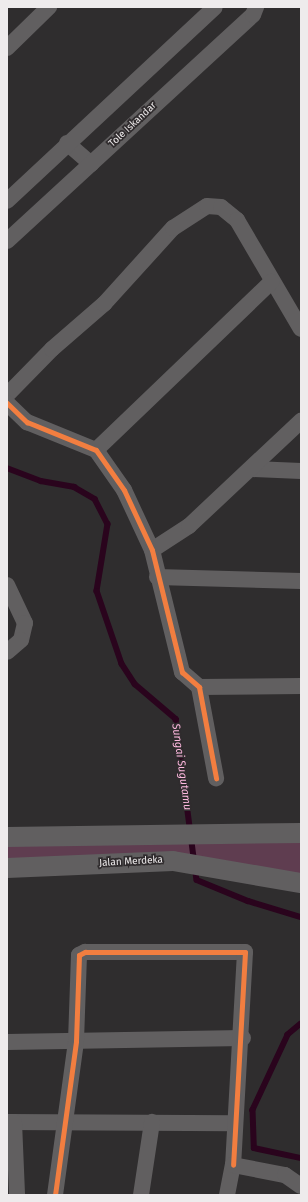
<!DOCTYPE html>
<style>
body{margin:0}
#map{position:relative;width:308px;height:1202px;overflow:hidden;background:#2f2d2e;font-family:"Fira Sans",sans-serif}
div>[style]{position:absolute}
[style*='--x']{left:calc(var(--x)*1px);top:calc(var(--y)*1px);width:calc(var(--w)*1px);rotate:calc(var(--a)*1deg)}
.green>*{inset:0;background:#5f3d50}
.stream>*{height:5.5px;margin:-2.75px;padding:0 2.75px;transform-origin:2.75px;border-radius:2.75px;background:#2a041d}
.minor>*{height:16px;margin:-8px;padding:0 8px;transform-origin:8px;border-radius:8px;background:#615f60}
.tertiary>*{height:20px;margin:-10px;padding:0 10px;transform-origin:10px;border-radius:10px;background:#615f60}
.cycleway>*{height:5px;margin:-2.5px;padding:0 2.5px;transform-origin:2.5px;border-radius:2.5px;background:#f27e40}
span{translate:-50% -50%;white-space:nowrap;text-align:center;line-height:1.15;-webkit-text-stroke:3.5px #302c2e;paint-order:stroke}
.street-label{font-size:10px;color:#eeebec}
.water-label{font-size:11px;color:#feb9df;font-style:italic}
.frame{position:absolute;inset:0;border:8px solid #eeebec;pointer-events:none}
</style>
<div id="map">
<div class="green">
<div style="clip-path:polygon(7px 837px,301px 837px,301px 881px,211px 864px,7px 867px)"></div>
</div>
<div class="stream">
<div style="--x:7;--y:468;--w:36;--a:21"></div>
<div style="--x:41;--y:481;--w:34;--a:10"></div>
<div style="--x:74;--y:487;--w:24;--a:30"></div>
<div style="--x:95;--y:499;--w:28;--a:63"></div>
<div style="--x:108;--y:524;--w:68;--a:99.3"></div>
<div style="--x:97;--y:591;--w:77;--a:71.1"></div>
<div style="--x:122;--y:664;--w:24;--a:57"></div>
<div style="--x:135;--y:684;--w:54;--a:40.5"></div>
<div style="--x:176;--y:719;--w:162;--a:82.6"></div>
<div style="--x:197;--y:880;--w:55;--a:22.4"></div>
<div style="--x:248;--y:901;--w:55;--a:16.8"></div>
<div style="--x:301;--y:1024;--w:17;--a:140"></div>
<div style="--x:288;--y:1035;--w:83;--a:115"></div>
<div style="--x:253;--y:1110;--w:38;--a:88"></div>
<div style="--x:254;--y:1148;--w:48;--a:12"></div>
</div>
<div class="minor">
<div style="--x:7;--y:48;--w:59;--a:-44.3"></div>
<div style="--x:67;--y:143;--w:32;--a:41"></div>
<div style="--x:7;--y:201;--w:284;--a:-43"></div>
<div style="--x:7;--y:241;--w:334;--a:-42.6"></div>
<div style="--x:253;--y:15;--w:9;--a:-69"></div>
<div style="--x:7;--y:395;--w:64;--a:-45.6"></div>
<div style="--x:52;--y:349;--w:69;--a:-40.9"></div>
<div style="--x:104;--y:304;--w:103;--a:-47.8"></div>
<div style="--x:173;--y:228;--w:40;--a:-32.9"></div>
<div style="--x:207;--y:206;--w:14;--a:4"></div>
<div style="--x:221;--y:207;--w:21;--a:39"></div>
<div style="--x:237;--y:220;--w:126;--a:59.6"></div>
<div style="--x:7;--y:403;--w:28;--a:44"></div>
<div style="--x:27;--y:422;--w:74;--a:22.1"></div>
<div style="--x:96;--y:450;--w:49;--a:55"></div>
<div style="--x:124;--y:490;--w:66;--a:65"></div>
<div style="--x:152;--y:550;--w:126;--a:76.2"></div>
<div style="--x:182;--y:672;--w:23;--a:41"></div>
<div style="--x:199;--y:687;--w:93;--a:79.4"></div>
<div style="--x:96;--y:450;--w:243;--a:-43.8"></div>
<div style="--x:252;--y:469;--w:49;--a:2.3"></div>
<div style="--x:152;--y:550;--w:44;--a:-33"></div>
<div style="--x:189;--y:526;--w:154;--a:-43.2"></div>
<div style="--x:157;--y:577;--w:144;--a:1.6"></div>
<div style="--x:7;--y:585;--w:42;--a:64.7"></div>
<div style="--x:25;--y:623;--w:17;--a:103"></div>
<div style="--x:21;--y:640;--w:18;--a:139"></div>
<div style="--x:199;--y:687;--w:102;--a:-0.6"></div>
<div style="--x:7;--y:1042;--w:236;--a:-1"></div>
<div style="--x:7;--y:1122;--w:227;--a:0.3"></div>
<div style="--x:14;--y:1122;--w:73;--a:87.6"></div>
<div style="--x:55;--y:1195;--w:155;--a:-82.2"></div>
<div style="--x:76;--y:1041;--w:86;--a:-88"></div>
<div style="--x:79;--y:955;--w:7;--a:-27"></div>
<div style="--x:85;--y:952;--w:160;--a:0"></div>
<div style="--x:245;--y:952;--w:213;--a:93.2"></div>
<div style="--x:141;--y:1195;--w:74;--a:-81.4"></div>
<div style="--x:227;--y:1195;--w:31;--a:-79"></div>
<div style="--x:233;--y:1165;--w:53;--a:10.9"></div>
<div style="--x:285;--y:1175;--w:19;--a:35"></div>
</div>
<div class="tertiary">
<div style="--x:7;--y:837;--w:294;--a:-0.8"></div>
<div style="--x:7;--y:868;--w:166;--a:-2.4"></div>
<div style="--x:173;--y:861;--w:130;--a:9.8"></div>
</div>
<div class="cycleway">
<div style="--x:7;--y:403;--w:28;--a:44"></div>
<div style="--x:27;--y:422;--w:74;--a:22.1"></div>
<div style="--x:96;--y:450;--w:49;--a:55"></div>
<div style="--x:124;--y:490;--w:66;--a:65"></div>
<div style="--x:152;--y:550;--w:126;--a:76.2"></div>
<div style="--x:182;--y:672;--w:23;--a:41"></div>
<div style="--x:199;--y:687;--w:93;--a:79.4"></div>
<div style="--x:55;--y:1195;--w:155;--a:-82.2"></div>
<div style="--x:76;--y:1041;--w:86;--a:-88"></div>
<div style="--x:79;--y:955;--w:7;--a:-27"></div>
<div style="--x:85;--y:952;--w:160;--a:0"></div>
<div style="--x:245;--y:952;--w:213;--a:93.2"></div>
</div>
<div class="street-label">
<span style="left:133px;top:125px;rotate:-43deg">Tole Iskandar</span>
<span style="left:131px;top:862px;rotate:-3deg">Jalan Merdeka</span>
</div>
<div class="water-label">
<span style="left:181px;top:767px;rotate:82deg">Sungai Sugutamu</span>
</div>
<div class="frame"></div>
</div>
